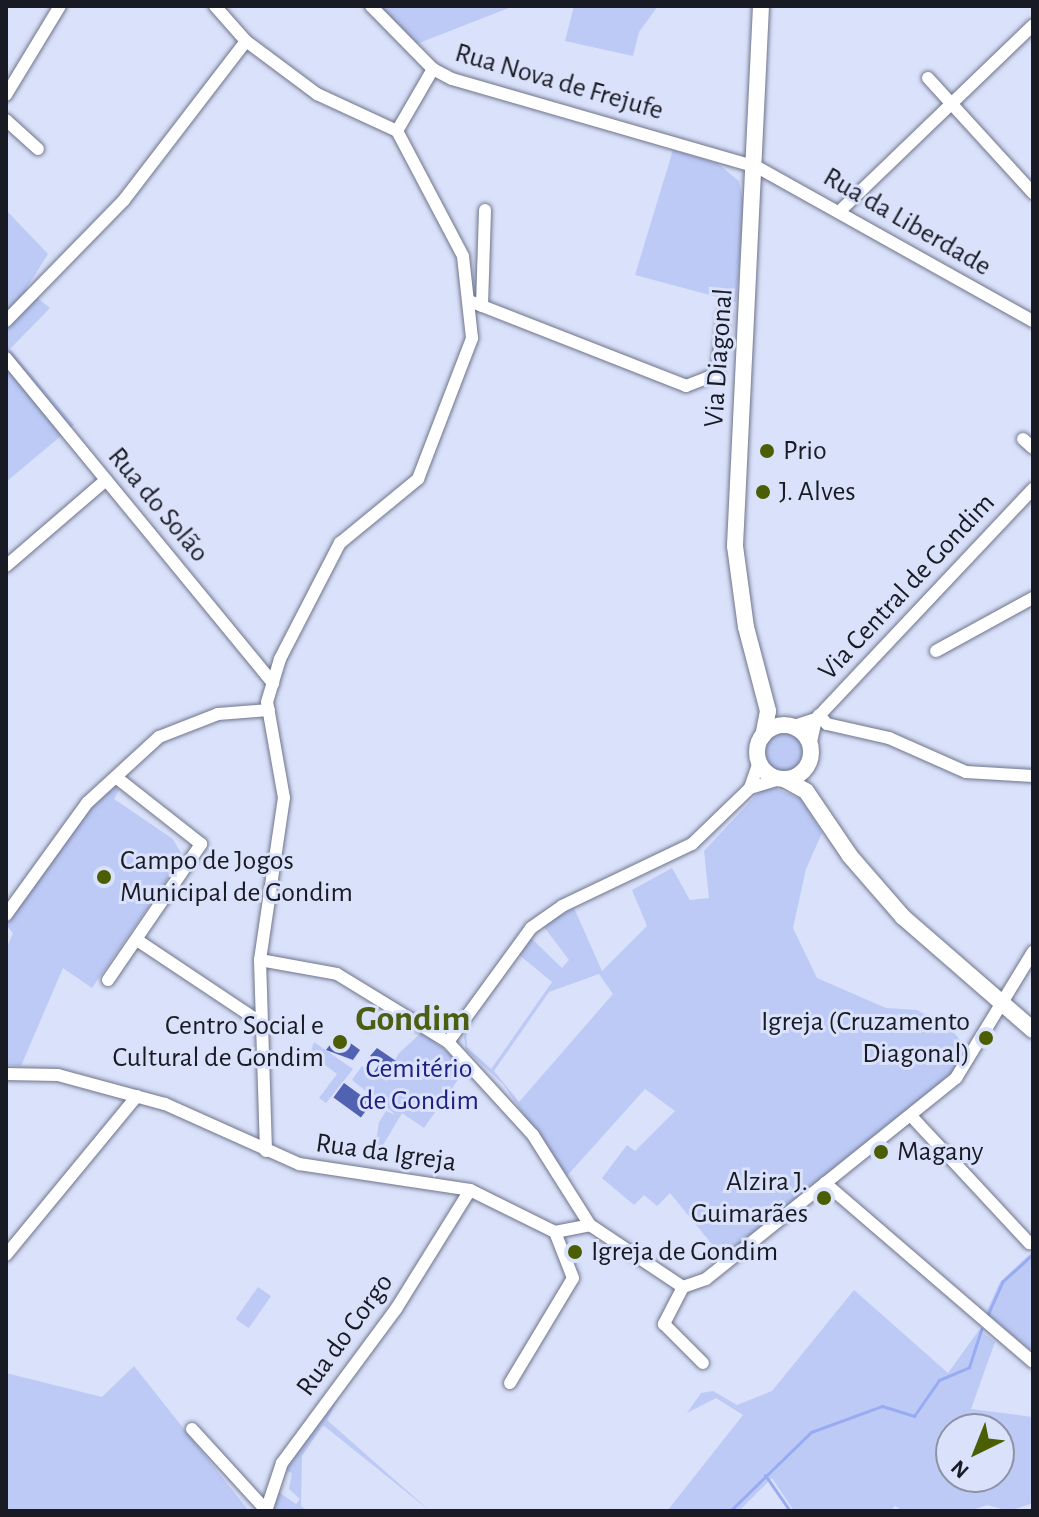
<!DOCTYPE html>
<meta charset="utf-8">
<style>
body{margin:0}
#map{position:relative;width:1039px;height:1517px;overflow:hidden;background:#dae1fa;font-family:"Alegreya Sans",sans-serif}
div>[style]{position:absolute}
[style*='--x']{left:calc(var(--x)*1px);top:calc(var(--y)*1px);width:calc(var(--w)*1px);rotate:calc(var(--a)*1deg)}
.green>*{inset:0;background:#bdcaf6;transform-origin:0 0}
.round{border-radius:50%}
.stream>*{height:3px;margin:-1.5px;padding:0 1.5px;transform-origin:1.5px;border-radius:1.5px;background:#99abf1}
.building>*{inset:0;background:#5162b2;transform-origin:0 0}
.roads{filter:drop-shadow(0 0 2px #6e758b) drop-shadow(0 0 2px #6e758b)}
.minor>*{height:12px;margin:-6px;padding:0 6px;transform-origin:6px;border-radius:6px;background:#fff}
.major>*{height:16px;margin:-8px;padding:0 8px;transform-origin:8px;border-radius:8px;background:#fff}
.major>.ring{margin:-8px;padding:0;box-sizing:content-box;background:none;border:16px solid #fff;border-radius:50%}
.dots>*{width:22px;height:22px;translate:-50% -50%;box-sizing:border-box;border:4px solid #dae1fa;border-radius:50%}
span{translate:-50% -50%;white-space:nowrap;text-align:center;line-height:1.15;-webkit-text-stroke:6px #dae1fa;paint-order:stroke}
.street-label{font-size:28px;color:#191b24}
.poi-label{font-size:28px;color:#191b24}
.left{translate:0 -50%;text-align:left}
.right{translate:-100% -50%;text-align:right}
.park-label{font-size:28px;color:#1e2082}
.district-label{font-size:36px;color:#4c5e12;font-weight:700}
.frame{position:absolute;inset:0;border:8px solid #191b24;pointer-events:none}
.north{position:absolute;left:935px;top:1413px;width:80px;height:80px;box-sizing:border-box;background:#dae1fa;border:2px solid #8d92a4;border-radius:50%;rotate:223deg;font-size:22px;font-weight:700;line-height:32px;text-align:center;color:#191b24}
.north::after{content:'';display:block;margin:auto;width:28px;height:36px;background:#4b5e03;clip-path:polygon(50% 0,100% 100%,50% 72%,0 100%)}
</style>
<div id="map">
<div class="green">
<div style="clip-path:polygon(379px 6px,514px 6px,414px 45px)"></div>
<div style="clip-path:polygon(574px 6px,658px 6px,639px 32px,633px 56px,565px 41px)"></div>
<div style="clip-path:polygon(673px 150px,717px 163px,739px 181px,744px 205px,736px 302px,635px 275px)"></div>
<div style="clip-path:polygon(6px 210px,48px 254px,26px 289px,50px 308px,10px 349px,74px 425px,6px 482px)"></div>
<div class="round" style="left:765px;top:732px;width:40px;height:40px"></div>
<div style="clip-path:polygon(113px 786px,119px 790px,114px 799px,173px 839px,183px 857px,92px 988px,63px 968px,21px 1066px,6px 1065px,6px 949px,13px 933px,6px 925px,95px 797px)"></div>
<div style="clip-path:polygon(evenodd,775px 788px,801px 799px,822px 833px,806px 869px,793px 928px,817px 978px,886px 1008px,917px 1010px,951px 1029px,969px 1051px,956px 1072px,724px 1259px,670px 1193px,657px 1206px,644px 1195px,634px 1205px,602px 1178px,627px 1145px,635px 1151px,675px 1111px,645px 1089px,566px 1177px,503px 1084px,466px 1050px,464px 1037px,466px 1030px,467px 1047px,491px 1069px,552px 982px,518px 954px,531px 938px,562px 968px,569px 960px,544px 927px,556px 918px,574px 908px,602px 971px,647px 926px,632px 890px,672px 868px,690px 900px,709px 898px,704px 851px,760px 791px,775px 788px,599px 974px,613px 994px,519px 1102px,494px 1071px,549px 992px,599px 974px)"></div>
<div style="clip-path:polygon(422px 1032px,467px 1067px,424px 1128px,402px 1113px,373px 1162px,379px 1122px,386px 1111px,396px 1115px,352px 1080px,362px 1066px,387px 1081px,398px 1054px)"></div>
<div style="clip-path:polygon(314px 1042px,353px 1069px,326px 1103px,319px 1098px,337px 1074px,310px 1054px)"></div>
<div style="clip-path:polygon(1033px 1251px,1033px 1346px,1030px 1350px,986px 1313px,1000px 1282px)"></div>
<div style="left:258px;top:1287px;width:16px;height:39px;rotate:35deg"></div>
<div style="clip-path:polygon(evenodd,854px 1290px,948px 1373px,979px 1330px,995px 1342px,971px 1409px,1033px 1417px,1033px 1503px,1009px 1511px,987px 1505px,969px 1511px,903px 1511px,895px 1506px,890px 1511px,794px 1511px,772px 1478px,739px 1511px,667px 1511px,743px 1415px,716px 1398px,687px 1413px,701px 1393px,713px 1391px,737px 1405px,772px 1391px,854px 1290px,951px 1429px,999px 1429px,999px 1477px,951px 1477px,951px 1429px)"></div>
<div style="clip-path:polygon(134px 1366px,249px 1511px,6px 1511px,6px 1373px,102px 1397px)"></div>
<div style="clip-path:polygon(349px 1377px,327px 1420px,430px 1511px,323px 1425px,302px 1456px,301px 1506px,308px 1511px,272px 1511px,277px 1491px,296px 1504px,300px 1499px,289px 1489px,292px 1473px,285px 1470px)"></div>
</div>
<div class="stream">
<div style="--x:988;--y:1314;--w:36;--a:-66"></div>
<div style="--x:1003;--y:1281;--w:40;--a:-42"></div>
<div style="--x:765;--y:1475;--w:44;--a:55.2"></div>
<div style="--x:730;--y:1511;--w:113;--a:-44.3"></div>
<div style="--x:811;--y:1432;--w:76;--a:-20.1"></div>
<div style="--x:882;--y:1406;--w:34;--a:17"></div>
<div style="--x:914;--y:1416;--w:44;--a:-55.2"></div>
<div style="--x:939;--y:1380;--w:33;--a:-23"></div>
<div style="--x:969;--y:1367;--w:40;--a:-72"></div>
</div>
<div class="building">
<div style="clip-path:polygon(338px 1034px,360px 1050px,353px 1060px,326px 1050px)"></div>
<div style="clip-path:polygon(377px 1048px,396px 1061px,382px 1078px,374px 1072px,380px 1063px,370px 1056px)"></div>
<div style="left:344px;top:1083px;width:34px;height:18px;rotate:36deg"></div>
</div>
<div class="roads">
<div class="minor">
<div style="--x:215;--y:6;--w:47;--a:48.5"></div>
<div style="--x:246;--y:41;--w:89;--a:36.7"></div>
<div style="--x:317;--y:94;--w:88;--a:24.8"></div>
<div style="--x:371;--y:6;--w:88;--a:45.5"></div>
<div style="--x:433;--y:69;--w:21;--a:28"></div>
<div style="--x:452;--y:79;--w:317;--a:16.1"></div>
<div style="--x:757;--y:167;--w:316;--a:29.2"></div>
<div style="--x:928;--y:78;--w:156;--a:47.6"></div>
<div style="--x:6;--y:95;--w:104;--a:-58.8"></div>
<div style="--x:6;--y:120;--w:43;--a:42.2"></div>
<div style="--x:397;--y:131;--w:72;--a:-59.9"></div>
<div style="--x:842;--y:209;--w:265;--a:-43.9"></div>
<div style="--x:472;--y:302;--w:230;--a:21.4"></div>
<div style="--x:686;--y:386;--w:33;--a:-21"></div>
<div style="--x:717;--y:374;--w:61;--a:-83.5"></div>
<div style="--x:482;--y:306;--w:96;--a:-88.2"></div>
<div style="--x:6;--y:321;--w:169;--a:-45.7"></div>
<div style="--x:124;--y:200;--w:200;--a:-52.5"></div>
<div style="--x:6;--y:358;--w:421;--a:50.6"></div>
<div style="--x:1023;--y:439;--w:13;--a:42"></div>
<div style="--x:6;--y:566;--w:132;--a:-40.7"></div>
<div style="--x:936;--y:651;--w:111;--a:-28.7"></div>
<div style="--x:819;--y:715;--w:12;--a:48"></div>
<div style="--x:827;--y:724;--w:64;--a:12.7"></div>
<div style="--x:889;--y:738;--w:84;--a:23.8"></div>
<div style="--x:966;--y:772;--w:67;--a:3.4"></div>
<div style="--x:791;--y:727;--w:26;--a:-18"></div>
<div style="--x:816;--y:719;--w:316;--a:-46.7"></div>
<div style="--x:810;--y:746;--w:28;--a:-77"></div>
<div style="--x:750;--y:788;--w:30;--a:-17"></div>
<div style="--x:6;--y:915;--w:138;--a:-54.1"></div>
<div style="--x:87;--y:803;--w:98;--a:-42.5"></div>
<div style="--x:159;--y:737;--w:63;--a:-21.3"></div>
<div style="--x:218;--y:714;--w:51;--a:-4.5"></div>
<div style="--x:137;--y:940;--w:148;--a:33.7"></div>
<div style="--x:260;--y:960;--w:78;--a:10.3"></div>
<div style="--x:337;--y:974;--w:130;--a:31.5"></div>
<div style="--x:448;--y:1042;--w:126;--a:47.6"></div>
<div style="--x:533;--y:1135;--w:107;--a:57.7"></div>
<div style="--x:108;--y:980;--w:165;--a:-55.6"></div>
<div style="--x:201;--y:844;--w:108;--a:-141.8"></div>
<div style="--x:448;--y:1042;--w:141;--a:-53.9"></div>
<div style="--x:531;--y:928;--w:38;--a:-35"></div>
<div style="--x:562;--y:906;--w:144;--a:-25.5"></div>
<div style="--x:692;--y:844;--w:81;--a:-44"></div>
<div style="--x:750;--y:788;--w:28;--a:-71"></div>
<div style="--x:6;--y:1074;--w:52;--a:1.1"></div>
<div style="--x:58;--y:1075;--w:111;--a:15.2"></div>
<div style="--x:165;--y:1104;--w:147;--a:24.1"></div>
<div style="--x:299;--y:1164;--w:173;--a:8.6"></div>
<div style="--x:470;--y:1190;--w:95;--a:26.3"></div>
<div style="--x:555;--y:1232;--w:36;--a:-11"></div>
<div style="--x:590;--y:1225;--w:112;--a:33.7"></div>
<div style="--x:683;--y:1287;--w:24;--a:-19"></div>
<div style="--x:706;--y:1279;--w:321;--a:-38.8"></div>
<div style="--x:956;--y:1078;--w:148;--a:-58.6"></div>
<div style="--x:913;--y:1118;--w:171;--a:47.1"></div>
<div style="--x:266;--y:1151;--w:191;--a:-91.8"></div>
<div style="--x:260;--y:960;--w:164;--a:-81.6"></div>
<div style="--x:284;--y:798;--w:97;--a:-100"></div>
<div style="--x:267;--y:702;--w:45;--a:-73.2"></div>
<div style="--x:280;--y:659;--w:131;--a:-62.7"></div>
<div style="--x:340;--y:543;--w:101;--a:-39.4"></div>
<div style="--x:418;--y:479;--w:151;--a:-69"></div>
<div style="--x:472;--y:338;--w:82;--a:-96.3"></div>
<div style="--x:463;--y:256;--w:141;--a:-117.8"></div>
<div style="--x:825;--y:1183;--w:274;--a:40.7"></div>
<div style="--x:6;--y:1255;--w:206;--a:-50.5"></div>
<div style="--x:683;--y:1287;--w:42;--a:117.2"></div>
<div style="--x:664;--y:1324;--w:55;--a:45"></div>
<div style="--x:510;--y:1383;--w:122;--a:-59"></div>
<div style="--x:573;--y:1278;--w:49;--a:-111.4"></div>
<div style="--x:192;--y:1429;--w:108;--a:47.6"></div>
<div style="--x:266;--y:1511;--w:51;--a:-71.6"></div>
<div style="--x:282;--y:1463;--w:192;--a:-53.5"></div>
<div style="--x:396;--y:1309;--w:140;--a:-58.1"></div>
</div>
<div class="major">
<div style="--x:761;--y:6;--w:541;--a:92.76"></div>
<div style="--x:735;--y:546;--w:82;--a:82.3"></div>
<div style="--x:746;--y:627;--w:87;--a:75.3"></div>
<div style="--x:768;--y:711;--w:25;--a:101"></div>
<div class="ring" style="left:757px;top:725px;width:38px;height:38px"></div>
<div style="--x:784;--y:779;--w:25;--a:29"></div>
<div style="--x:806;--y:791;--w:78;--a:55.9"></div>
<div style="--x:850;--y:856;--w:81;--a:49"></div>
<div style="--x:903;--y:917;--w:172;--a:41"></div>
</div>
</div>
<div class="dots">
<div style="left:767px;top:451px;background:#4b5e03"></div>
<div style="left:763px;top:492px;background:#4b5e03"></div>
<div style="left:104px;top:877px;background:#4b5e03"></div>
<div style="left:986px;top:1038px;background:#4b5e03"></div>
<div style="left:340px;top:1042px;background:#4b5e03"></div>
<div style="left:881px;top:1152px;background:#4b5e03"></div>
<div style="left:824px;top:1198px;background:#4b5e03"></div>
<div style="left:575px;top:1252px;background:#4b5e03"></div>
</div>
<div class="street-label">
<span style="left:559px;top:82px;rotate:16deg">Rua Nova de Frejufe</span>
<span style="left:907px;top:222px;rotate:30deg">Rua da Liberdade</span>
<span style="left:719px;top:358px;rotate:-86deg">Via Diagonal</span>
<span style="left:158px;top:505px;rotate:50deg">Rua do Solão</span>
<span style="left:907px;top:587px;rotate:-47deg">Via Central de Gondim</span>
<span style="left:386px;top:1153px;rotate:8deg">Rua da Igreja</span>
<span style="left:345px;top:1335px;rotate:-54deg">Rua do Corgo</span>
</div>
<div class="poi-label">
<span class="left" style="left:783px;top:451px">Prio</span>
<span class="left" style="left:779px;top:492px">J. Alves</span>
<span class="left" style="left:120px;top:877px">Campo de Jogos<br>Municipal de Gondim</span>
<span class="right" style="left:970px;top:1038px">Igreja (Cruzamento<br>Diagonal)</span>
<span class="right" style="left:324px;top:1042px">Centro Social e<br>Cultural de Gondim</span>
<span class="left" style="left:897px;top:1152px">Magany</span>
<span class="right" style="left:808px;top:1198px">Alzira J.<br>Guimarães</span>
<span class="left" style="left:591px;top:1252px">Igreja de Gondim</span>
</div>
<div class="park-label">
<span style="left:419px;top:1085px">Cemitério<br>de Gondim</span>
</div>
<div class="district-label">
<span style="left:413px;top:1020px">Gondim</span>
</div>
<div class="frame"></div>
<div class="north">N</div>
</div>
